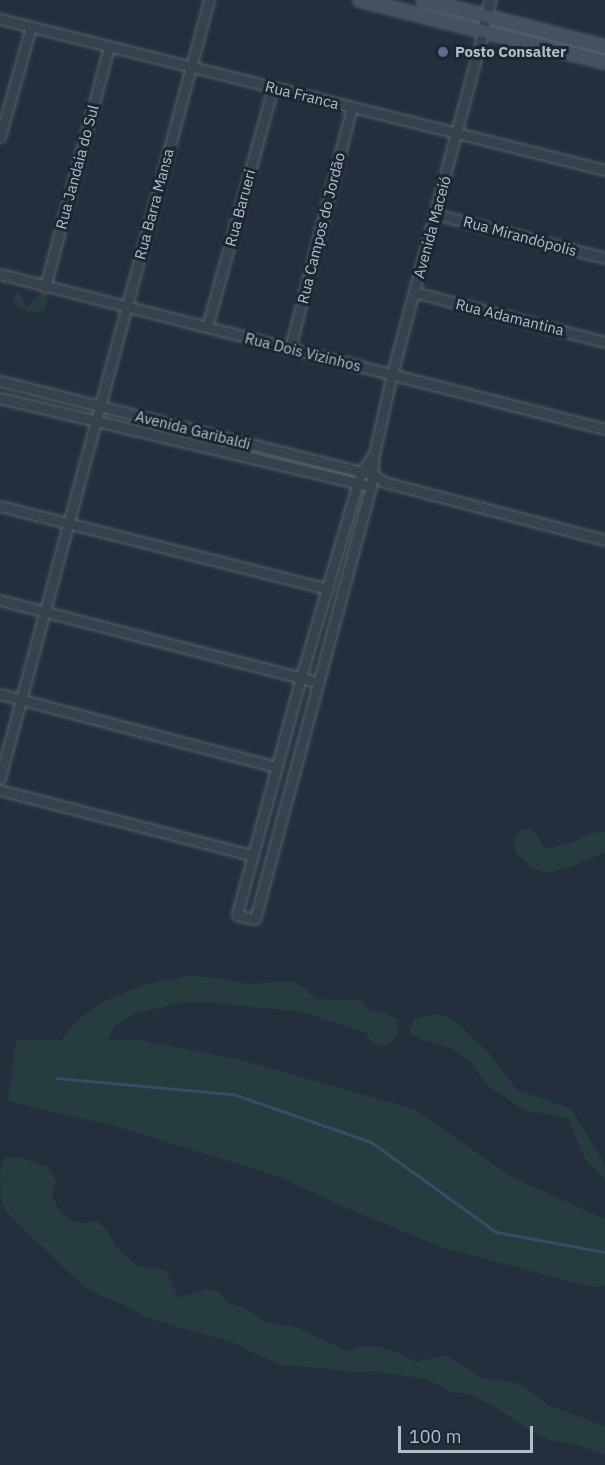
<!DOCTYPE html>
<meta charset="utf-8">
<style>
body{margin:0}
#map{position:relative;width:605px;height:1465px;overflow:hidden;background:#242f3e;font-family:"IBM Plex Sans",sans-serif}
div>[style]{position:absolute}
[style*='--x']{left:calc(var(--x)*1px);top:calc(var(--y)*1px);width:calc(var(--w)*1px);rotate:calc(var(--a)*1deg)}
.green>*{inset:0;background:#263c3f}
.stream>*{height:3px;margin:-1.5px;padding:0 1.5px;transform-origin:1.5px;border-radius:1.5px;background:#394c67}
.roads{filter:drop-shadow(0 0 2px #565f6c) drop-shadow(0 0 2px #565f6c)}
.minor>*{height:9px;margin:-4.5px;padding:0 4.5px;transform-origin:4.5px;border-radius:4.5px;background:#38414e}
.tertiary>*{height:10px;margin:-5px;padding:0 5px;transform-origin:5px;border-radius:5px;background:#38414e}
.secondary>*{height:12px;margin:-6px;padding:0 6px;transform-origin:6px;border-radius:6px;background:#465061}
.dots>*{width:16px;height:16px;translate:-50% -50%;box-sizing:border-box;border:3px solid #1d2633;border-radius:50%}
span{translate:-50% -50%;white-space:nowrap;text-align:center;line-height:1.15;-webkit-text-stroke:6px #1d2633;paint-order:stroke}
.poi-label{font-size:15px;color:#b4bcc9;font-weight:700}
.left{translate:0 -50%;text-align:left}
.street-label{font-size:15px;color:#b4bcc9}
.scale{position:absolute;left:398px;top:1426px;width:135px;height:27px;box-sizing:border-box;border:3px solid #b4bcc9;border-top:0;padding-left:8px;font-size:18px;line-height:21px;white-space:nowrap;color:#b4bcc9;-webkit-text-stroke:4px #1d2633;paint-order:stroke}
</style>
<div id="map">
<div class="green">
<div style="clip-path:polygon(19px 290px,26px 307px,42px 293px,48px 293px,46px 309px,37px 313px,19px 308px,13px 300px)"></div>
<div style="clip-path:polygon(523px 829px,530px 829px,536px 833px,544px 847px,550px 848px,571px 843px,591px 833px,605px 832px,605px 852px,570px 867px,547px 873px,532px 868px,516px 853px,513px 839px)"></div>
<div style="clip-path:polygon(189px 976px,220px 978px,248px 984px,292px 981px,305px 988px,315px 999px,360px 1000px,370px 1011px,384px 1012px,398px 1020px,397px 1036px,387px 1046px,373px 1044px,366px 1033px,302px 1012px,203px 1002px,180px 1003px,134px 1014px,115px 1025px,108px 1040px,140px 1040px,242px 1060px,414px 1109px,512px 1177px,605px 1219px,605px 1286px,591px 1287px,441px 1247px,341px 1206px,280px 1177px,118px 1127px,8px 1101px,16px 1040px,62px 1040px,74px 1023px,101px 1003px,146px 984px)"></div>
<div style="clip-path:polygon(429px 1015px,444px 1015px,457px 1023px,489px 1053px,516px 1089px,571px 1109px,605px 1164px,605px 1180px,585px 1159px,568px 1118px,524px 1110px,487px 1085px,470px 1061px,452px 1049px,424px 1040px,409px 1033px,414px 1019px)"></div>
<div style="clip-path:polygon(5px 1157px,20px 1157px,48px 1167px,56px 1180px,52px 1195px,58px 1209px,70px 1220px,84px 1223px,98px 1221px,109px 1233px,116px 1247px,138px 1266px,166px 1270px,178px 1298px,205px 1289px,219px 1291px,228px 1303px,242px 1307px,267px 1322px,296px 1327px,348px 1352px,360px 1347px,376px 1346px,391px 1350px,417px 1362px,445px 1355px,483px 1378px,513px 1382px,525px 1387px,549px 1406px,605px 1426px,605px 1455px,575px 1444px,553px 1441px,532px 1432px,493px 1406px,468px 1394px,452px 1392px,425px 1379px,372px 1371px,350px 1373px,326px 1368px,280px 1365px,231px 1342px,147px 1318px,122px 1304px,95px 1293px,82px 1285px,6px 1212px,1px 1199px,0 1170px)"></div>
</div>
<div class="stream">
<div style="--x:56;--y:1078;--w:178;--a:5.2"></div>
<div style="--x:233;--y:1094;--w:146;--a:19.2"></div>
<div style="--x:371;--y:1142;--w:154;--a:35.8"></div>
<div style="--x:496;--y:1232;--w:111;--a:10.4"></div>
</div>
<div class="roads">
<div class="minor">
<div style="--x:0;--y:19;--w:624;--a:14.01"></div>
<div style="--x:0;--y:137;--w:114;--a:-74.3"></div>
<div style="--x:435;--y:214;--w:176;--a:14.5"></div>
<div style="--x:0;--y:274;--w:625;--a:14.37"></div>
<div style="--x:45;--y:287;--w:248;--a:-75.1"></div>
<div style="--x:414;--y:292;--w:197;--a:14.7"></div>
<div style="--x:207;--y:327;--w:248;--a:-74.6"></div>
<div style="--x:290;--y:348;--w:249;--a:-75.6"></div>
<div style="--x:0;--y:381;--w:386;--a:14.1"></div>
<div style="--x:374;--y:475;--w:12;--a:35"></div>
<div style="--x:384;--y:482;--w:228;--a:14.7"></div>
<div style="--x:0;--y:398;--w:374;--a:13.4"></div>
<div style="--x:374;--y:454;--w:22;--a:126"></div>
<div style="--x:361;--y:472;--w:214;--a:106.3"></div>
<div style="--x:301;--y:677;--w:246;--a:105.1"></div>
<div style="--x:237;--y:915;--w:18;--a:13"></div>
<div style="--x:255;--y:919;--w:447;--a:-75"></div>
<div style="--x:371;--y:487;--w:33;--a:-85"></div>
<div style="--x:374;--y:454;--w:82;--a:-77.3"></div>
<div style="--x:392;--y:374;--w:355;--a:-75.1"></div>
<div style="--x:0;--y:506;--w:338;--a:14.2"></div>
<div style="--x:0;--y:600;--w:328;--a:14.5"></div>
<div style="--x:0;--y:694;--w:285;--a:14.8"></div>
<div style="--x:0;--y:778;--w:806;--a:-74.96"></div>
<div style="--x:0;--y:790;--w:260;--a:14.5"></div>
</div>
<div class="tertiary">
<div style="--x:483;--y:31;--w:32;--a:-76"></div>
</div>
<div class="secondary">
<div style="--x:360;--y:0;--w:253;--a:14.2"></div>
<div style="--x:423;--y:0;--w:188;--a:14.5"></div>
</div>
</div>
<div class="dots">
<div style="left:443px;top:52px;background:#5c6f8a"></div>
</div>
<div class="poi-label">
<span class="left" style="left:455px;top:52px">Posto Consalter</span>
</div>
<div class="street-label">
<span style="left:302px;top:95px;rotate:14deg">Rua Franca</span>
<span style="left:77px;top:167px;rotate:-75deg">Rua Jandaia do Sul</span>
<span style="left:154px;top:204px;rotate:-75deg">Rua Barra Mansa</span>
<span style="left:240px;top:208px;rotate:-75deg">Rua Barueri</span>
<span style="left:432px;top:227px;rotate:-75deg">Avenida Maceió</span>
<span style="left:321px;top:228px;rotate:-76deg">Rua Campos do Jordão</span>
<span style="left:520px;top:236px;rotate:15deg">Rua Mirandópolis</span>
<span style="left:510px;top:317px;rotate:14deg">Rua Adamantina</span>
<span style="left:303px;top:352px;rotate:14deg">Rua Dois Vizinhos</span>
<span style="left:193px;top:430px;rotate:14deg">Avenida Garibaldi</span>
</div>
<div class="scale">100 m</div>
</div>
